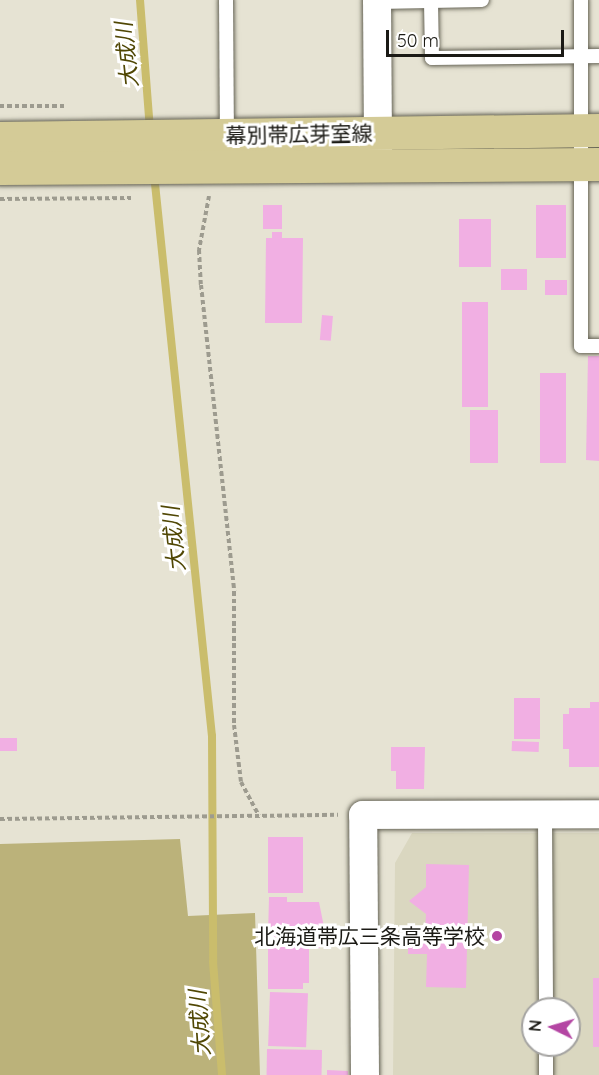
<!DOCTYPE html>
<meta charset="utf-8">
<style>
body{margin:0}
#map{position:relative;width:599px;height:1075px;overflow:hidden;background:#e6e3d3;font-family:Quicksand,"Noto Sans JP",sans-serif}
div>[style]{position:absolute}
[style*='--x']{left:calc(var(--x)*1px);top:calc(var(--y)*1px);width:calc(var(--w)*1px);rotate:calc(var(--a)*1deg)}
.built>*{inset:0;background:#dad7c0}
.green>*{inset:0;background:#bbb27a}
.stream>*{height:8px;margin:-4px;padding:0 4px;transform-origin:4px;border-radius:4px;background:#cabd6c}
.building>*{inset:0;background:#f1afe3;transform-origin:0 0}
.path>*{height:4px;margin-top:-2px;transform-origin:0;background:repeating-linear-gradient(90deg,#9d9b8f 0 4.5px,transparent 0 7.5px)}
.roads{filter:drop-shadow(0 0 2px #666456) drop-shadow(0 0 2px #666456)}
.lane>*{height:14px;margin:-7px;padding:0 7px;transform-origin:7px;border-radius:7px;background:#fff}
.street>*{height:28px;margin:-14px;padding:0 14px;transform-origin:14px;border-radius:14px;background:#fff}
.primary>*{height:33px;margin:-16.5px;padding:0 16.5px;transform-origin:16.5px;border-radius:16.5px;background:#d4cb97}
.dots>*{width:16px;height:16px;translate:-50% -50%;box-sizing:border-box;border:3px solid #fff;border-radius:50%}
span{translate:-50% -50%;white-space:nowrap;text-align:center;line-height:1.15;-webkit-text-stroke:6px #fff;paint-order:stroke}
.street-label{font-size:21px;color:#1b1a15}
.poi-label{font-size:21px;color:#1b1a15}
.right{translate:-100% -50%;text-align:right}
.water-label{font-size:22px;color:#504704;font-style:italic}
.north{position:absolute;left:521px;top:997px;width:60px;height:60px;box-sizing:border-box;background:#fff;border:2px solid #a4a3a1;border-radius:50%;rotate:275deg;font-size:16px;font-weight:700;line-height:24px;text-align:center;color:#1b1a15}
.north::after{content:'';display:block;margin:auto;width:21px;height:27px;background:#b445a3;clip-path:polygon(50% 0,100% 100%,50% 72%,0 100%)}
.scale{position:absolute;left:386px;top:30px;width:178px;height:27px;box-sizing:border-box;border:3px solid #1b1a15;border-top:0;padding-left:8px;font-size:18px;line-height:21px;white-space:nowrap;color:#1b1a15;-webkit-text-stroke:4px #fff;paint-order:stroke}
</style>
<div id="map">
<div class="built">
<div style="clip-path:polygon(evenodd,412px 833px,599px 833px,599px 1075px,393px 1075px,395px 863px,412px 833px,533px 1009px,569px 1009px,569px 1045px,533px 1045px,533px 1009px)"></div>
</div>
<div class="green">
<div style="clip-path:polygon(180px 839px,188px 916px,255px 913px,260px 1075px,0 1075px,0 844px)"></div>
</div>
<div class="stream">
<div style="--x:140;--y:0;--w:129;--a:85.6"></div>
<div style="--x:154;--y:174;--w:565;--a:84.11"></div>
<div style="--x:212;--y:736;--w:226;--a:89.7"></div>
<div style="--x:213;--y:962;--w:113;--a:85.4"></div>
</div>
<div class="building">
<div style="left:263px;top:205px;width:19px;height:24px"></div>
<div style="left:536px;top:205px;width:30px;height:53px"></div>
<div style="left:459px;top:219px;width:32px;height:48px"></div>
<div style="clip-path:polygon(272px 232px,282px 232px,282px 238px,303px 238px,302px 323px,265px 323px,266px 238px,272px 238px)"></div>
<div style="left:501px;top:269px;width:26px;height:21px"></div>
<div style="left:545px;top:280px;width:22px;height:15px"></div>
<div style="left:462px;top:302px;width:26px;height:105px"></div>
<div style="left:322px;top:315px;width:11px;height:25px;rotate:5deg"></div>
<div style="clip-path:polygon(588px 356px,599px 356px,599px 461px,586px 460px)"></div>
<div style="left:540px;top:373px;width:26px;height:90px"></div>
<div style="left:470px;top:410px;width:28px;height:53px"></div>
<div style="left:514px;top:698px;width:26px;height:41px"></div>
<div style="clip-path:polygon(590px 702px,599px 702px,599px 767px,569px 767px,569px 749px,563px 749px,563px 714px,569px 714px,569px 708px,590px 708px)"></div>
<div style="left:0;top:738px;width:17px;height:13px"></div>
<div style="left:512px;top:741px;width:27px;height:10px;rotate:2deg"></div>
<div style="clip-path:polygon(391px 747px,425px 747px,424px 789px,396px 789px,396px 771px,391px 771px)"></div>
<div style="left:268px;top:837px;width:35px;height:56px"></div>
<div style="clip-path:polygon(426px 864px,469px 865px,466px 988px,426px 987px,427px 954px,408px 954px,408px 933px,425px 933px,426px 914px,409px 901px,426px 887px)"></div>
<div style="clip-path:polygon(269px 897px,287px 897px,287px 902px,319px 902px,324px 927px,319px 927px,319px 937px,268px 937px)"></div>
<div style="clip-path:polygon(268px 941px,320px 941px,320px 948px,309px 948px,309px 983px,303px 983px,303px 989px,268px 989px)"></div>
<div style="left:593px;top:978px;width:6px;height:69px"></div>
<div style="left:270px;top:992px;width:38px;height:54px;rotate:2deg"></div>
<div style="left:267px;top:1049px;width:55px;height:26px;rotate:1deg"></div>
<div style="clip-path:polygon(327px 1070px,348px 1071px,348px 1075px,327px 1075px)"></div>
</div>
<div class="path">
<div style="--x:0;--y:106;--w:65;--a:0"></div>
<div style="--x:209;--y:196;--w:55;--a:100.5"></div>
<div style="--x:199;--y:250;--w:35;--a:87"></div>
<div style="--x:201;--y:285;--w:308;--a:83.8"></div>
<div style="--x:234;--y:591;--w:134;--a:90"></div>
<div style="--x:234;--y:725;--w:57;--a:83"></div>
<div style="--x:241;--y:782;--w:38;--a:62"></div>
<div style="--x:0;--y:199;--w:131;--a:-0.4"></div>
<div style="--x:0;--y:819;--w:338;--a:-0.7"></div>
</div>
<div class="roads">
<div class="lane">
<div style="--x:226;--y:0;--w:135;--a:89.6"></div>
<div style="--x:581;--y:0;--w:346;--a:90"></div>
<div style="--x:581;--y:346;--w:18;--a:0"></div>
<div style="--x:431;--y:1;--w:57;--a:89"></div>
<div style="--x:432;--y:58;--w:167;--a:-0.7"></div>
<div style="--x:377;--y:2;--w:105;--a:-1.1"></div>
<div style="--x:545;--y:815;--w:194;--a:89.7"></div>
<div style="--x:546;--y:1045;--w:30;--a:90"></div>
</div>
<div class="street">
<div style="--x:377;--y:0;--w:154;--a:89.6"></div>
<div style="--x:365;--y:1075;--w:260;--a:-90.4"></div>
<div style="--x:363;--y:815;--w:236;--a:-0.2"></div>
</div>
<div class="primary">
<div style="--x:0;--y:138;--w:599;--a:-0.77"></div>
<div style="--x:0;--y:168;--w:599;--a:-0.38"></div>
</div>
</div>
<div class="dots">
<div style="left:497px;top:936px;background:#b445a3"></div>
</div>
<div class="street-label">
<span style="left:299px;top:134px;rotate:-1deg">幕別帯広芽室線</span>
</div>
<div class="poi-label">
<span class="right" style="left:485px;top:936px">北海道帯広三条高等学校</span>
</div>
<div class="water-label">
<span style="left:127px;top:55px;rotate:-96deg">大成川</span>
<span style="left:174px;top:539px;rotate:-96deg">大成川</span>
<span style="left:200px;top:1023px;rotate:-94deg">大成川</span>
</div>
<div class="north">N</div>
<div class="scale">50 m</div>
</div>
